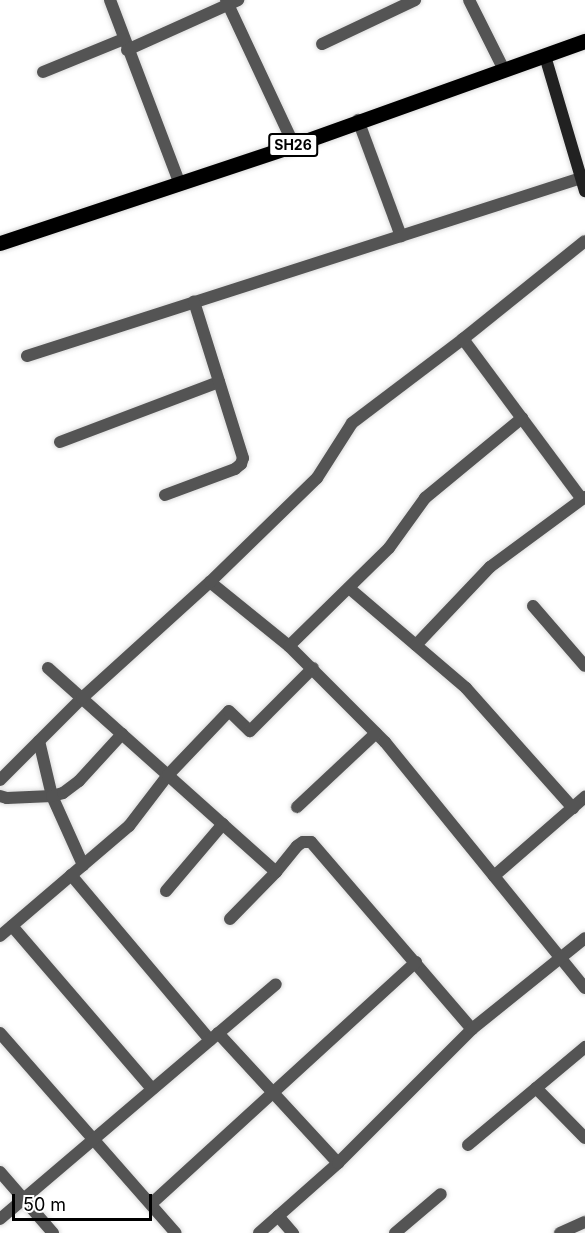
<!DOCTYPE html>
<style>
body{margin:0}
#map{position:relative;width:585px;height:1233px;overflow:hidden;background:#fff;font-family:Inter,sans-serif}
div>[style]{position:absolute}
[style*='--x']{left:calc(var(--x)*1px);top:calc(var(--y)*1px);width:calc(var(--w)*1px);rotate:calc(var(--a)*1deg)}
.roads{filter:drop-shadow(0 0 2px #dbdbdb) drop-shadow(0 0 2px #dbdbdb)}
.street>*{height:12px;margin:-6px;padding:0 6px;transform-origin:6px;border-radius:6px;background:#545454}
.secondary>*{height:12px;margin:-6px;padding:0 6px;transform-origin:6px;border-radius:6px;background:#212121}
.primary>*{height:15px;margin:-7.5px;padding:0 7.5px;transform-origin:7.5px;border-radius:7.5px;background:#000}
span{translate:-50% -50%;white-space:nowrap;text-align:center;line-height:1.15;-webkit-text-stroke:4.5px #fff;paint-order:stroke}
.shield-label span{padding:2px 4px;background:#fff;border:2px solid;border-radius:4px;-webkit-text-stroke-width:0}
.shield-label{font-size:14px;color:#000;font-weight:700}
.scale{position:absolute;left:12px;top:1194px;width:140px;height:27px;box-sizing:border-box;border:3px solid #000;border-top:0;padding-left:8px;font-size:18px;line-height:21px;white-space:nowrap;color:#000;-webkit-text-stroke:4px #fff;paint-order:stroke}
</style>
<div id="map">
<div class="roads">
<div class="street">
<div style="--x:110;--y:0;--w:195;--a:69.2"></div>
<div style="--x:226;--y:0;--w:160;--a:64.9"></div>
<div style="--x:469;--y:0;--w:78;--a:63.4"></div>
<div style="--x:322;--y:44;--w:103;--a:-25.3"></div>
<div style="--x:127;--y:50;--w:122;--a:-24.2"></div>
<div style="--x:43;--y:72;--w:87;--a:-22.2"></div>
<div style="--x:358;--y:120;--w:124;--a:69.7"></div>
<div style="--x:463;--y:339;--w:199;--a:53.4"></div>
<div style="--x:27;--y:356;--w:582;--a:-17.81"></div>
<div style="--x:60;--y:442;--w:170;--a:-20.7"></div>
<div style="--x:165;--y:495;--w:75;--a:-20.4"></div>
<div style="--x:235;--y:469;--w:8;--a:-40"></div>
<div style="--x:241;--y:464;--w:6;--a:-72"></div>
<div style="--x:243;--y:458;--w:164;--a:-107.4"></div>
<div style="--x:210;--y:582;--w:102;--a:39"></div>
<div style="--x:289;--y:646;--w:136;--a:45"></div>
<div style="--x:385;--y:742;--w:317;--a:50.9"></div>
<div style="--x:349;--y:588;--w:154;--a:40.5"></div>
<div style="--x:466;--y:688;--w:161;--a:48.3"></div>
<div style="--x:533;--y:606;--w:79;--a:49.1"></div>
<div style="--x:416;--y:645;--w:108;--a:-46.5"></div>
<div style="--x:490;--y:567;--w:118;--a:-36.4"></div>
<div style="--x:289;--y:646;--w:140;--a:-44.4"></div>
<div style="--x:389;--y:548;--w:62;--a:-54.2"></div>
<div style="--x:425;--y:498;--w:126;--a:-39.5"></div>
<div style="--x:48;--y:668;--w:306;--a:41.8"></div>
<div style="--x:39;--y:741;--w:57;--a:76.7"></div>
<div style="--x:52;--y:796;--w:76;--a:65.8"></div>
<div style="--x:0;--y:780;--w:116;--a:-45"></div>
<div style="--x:82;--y:698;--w:173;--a:-42.2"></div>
<div style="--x:210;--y:582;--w:149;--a:-44.2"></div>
<div style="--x:317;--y:478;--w:65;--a:-57.5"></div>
<div style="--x:352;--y:423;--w:139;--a:-37.1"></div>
<div style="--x:463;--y:339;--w:156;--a:-38.8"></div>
<div style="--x:0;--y:796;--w:7;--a:16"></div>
<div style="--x:7;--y:798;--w:45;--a:-2.5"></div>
<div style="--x:52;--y:796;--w:11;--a:-15"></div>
<div style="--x:63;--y:793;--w:20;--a:-37"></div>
<div style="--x:79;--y:781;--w:64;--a:-47.5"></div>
<div style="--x:297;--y:807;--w:108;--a:-43.1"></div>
<div style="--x:71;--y:875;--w:216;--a:49.9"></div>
<div style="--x:494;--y:876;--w:121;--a:-41"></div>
<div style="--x:166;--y:891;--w:88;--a:-49.6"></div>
<div style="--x:230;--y:919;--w:66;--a:-45.6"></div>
<div style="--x:276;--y:872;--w:33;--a:-51"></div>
<div style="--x:297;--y:846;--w:7;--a:-34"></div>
<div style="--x:303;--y:842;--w:8;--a:0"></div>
<div style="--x:311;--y:842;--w:247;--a:49.3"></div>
<div style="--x:12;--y:926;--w:215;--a:49.3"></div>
<div style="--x:0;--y:936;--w:170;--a:-40.5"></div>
<div style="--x:129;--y:826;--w:64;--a:-52.6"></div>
<div style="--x:168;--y:775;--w:88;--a:-46.4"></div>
<div style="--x:229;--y:711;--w:29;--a:44"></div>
<div style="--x:250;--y:731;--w:89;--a:-45"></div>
<div style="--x:0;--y:1033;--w:266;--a:48.7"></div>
<div style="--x:218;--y:1033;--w:177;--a:47.3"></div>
<div style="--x:536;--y:1088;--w:70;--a:45.6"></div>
<div style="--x:468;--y:1145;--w:153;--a:-39.9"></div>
<div style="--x:0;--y:1172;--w:81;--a:49"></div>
<div style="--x:151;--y:1204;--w:359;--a:-42.4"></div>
<div style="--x:278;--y:1216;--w:23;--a:49"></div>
<div style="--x:0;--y:1219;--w:362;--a:-40.4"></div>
<div style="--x:259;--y:1233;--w:106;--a:-41.5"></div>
<div style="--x:338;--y:1163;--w:190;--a:-45"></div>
<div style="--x:472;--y:1029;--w:145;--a:-38.8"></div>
<div style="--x:395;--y:1233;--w:60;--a:-40.3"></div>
<div style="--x:560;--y:1233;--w:27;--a:-24"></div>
</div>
<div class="secondary">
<div style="--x:545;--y:56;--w:141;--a:73.5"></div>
</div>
<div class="primary">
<div style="--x:0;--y:243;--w:310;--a:-18.4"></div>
<div style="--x:294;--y:145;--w:309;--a:-19.7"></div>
</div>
</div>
<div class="shield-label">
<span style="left:293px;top:145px">SH26</span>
</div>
<div class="scale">50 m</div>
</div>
